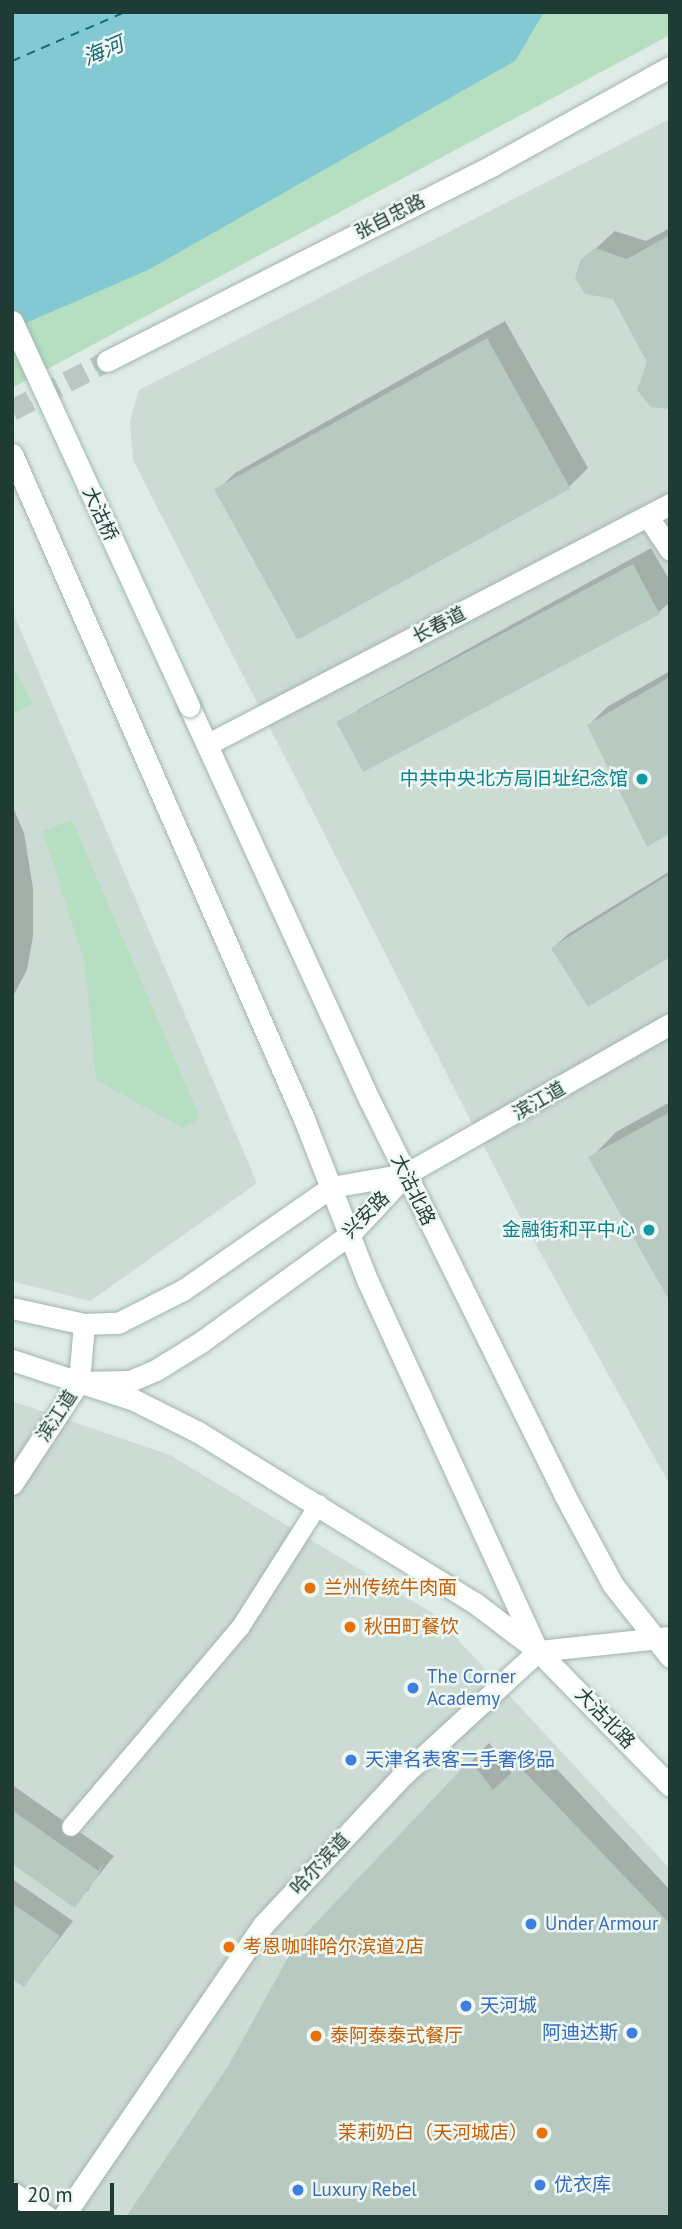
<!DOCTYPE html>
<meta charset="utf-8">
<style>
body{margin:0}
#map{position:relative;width:682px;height:2229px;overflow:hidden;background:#dfebe6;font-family:"PT Sans","Noto Sans SC",sans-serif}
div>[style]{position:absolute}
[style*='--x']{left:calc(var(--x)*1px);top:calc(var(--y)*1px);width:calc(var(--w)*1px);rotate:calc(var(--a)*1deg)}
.built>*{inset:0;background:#cddbd5}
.green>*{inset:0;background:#b6dec0}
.water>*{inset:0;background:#83c9d4}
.shadow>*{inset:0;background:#0003}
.ferry>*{height:2px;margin-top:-1px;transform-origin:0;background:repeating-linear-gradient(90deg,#166b7b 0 9px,transparent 0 16px)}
.building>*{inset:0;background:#b7c9c1;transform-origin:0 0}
.tertiary-tunnel>*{height:21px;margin-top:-10.5px;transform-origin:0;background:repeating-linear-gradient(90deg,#b9c8c2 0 21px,transparent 0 31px)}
.roads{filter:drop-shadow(0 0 2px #a2b3ad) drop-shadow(0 0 2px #a2b3ad)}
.service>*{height:18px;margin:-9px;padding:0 9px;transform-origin:9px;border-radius:9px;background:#fff}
.minor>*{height:21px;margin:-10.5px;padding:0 10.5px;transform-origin:10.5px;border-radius:10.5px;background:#fff}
.tertiary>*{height:21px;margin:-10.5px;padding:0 10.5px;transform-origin:10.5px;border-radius:10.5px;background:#fff}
.secondary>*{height:21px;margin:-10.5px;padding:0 10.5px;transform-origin:10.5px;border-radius:10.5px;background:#fff}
.bridges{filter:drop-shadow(0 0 2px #9db8ae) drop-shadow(0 0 2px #9db8ae)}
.secondary-bridge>*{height:21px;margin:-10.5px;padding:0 10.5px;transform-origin:10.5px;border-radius:10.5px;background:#fff}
.dots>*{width:19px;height:19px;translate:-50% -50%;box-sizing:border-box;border:4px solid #eff8f3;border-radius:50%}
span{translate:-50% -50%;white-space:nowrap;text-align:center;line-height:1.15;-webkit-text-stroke:5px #eff8f3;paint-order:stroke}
.street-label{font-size:19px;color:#1f3c34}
.culture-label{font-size:19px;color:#0d838f}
.right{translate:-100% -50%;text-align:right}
.food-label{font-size:19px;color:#c56008}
.left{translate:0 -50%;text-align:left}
.shop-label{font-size:19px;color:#366cbe}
.water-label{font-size:21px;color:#166b7b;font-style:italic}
.frame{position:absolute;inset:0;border:14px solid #1f3c34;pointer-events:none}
.scale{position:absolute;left:14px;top:2183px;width:100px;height:32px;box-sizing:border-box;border:4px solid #1f3c34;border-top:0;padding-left:9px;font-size:21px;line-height:24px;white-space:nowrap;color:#1f3c34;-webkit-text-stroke:5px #eff8f3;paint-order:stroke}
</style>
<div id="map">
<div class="built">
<div style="clip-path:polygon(670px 119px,670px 1485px,517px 1211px,133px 460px,130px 421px,139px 390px)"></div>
<div style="clip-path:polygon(12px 610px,257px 1183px,90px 1301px,12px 1281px)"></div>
<div style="clip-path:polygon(12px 1401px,170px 1455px,434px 1614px,670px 1869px,670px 2217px,12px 2217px)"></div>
</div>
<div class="green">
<div style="clip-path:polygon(12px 12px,670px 12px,670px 35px,12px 388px)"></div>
<div style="clip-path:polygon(12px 665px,33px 704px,12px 714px)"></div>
<div style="clip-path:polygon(72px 820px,200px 1118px,183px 1128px,96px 1080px,85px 964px,43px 831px)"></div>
</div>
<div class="water">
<div style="clip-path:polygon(12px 12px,544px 12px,515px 61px,148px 270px,12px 329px)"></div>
</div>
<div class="shadow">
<div style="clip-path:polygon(670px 228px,670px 406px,614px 298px,583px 260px,615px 231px,646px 241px)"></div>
<div style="clip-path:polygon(505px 321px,588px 468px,570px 486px,300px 638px,217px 491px,235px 473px)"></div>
<div style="clip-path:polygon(651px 548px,670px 581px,670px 602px,659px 612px,341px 727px,359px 709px)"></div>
<div style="clip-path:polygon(670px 671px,670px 831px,589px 725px,607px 707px)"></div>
<div style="clip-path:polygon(12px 805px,24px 833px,33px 888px,33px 936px,27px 970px,12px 998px)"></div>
<div style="clip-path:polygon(670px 871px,670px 955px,553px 948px,568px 934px)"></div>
<div style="clip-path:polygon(670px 1102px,670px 1298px,591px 1158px,616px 1132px)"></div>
<div style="clip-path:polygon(489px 1743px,512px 1773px,538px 1749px,670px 1890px,670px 2217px,229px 2067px,296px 1946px)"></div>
<div style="clip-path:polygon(evenodd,12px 1785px,114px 1856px,75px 1905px,12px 1862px,12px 1785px,104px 1863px,88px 1891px,84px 1891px,104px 1863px)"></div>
<div style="clip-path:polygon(12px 1879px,73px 1921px,24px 1985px,12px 1977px)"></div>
<div style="clip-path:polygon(12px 2197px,39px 2217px,12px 2217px)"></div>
</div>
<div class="ferry">
<div style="--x:12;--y:61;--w:123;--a:-23.4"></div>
</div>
<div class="building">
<div style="clip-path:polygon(670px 235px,670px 408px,668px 409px,651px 407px,637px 390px,647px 362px,613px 299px,585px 294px,575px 278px,581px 259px,595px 248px,627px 259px)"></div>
<div style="left:487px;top:338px;width:172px;height:312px;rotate:61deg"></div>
<div style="left:633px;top:564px;width:57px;height:336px;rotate:62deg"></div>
<div style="clip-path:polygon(670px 677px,670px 833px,647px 847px,587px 725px)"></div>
<div style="clip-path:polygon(670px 874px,670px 957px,588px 1007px,551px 948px)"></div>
<div style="clip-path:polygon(670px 1112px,670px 1302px,588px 1157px)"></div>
<div style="clip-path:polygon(470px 1760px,493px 1790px,519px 1766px,670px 1924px,670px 2217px,126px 2217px,228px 2066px,295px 1945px)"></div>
<div style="clip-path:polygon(12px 1810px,100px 1872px,75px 1908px,12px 1864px)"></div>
<div style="clip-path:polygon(12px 1903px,60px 1936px,24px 1987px,12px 1979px)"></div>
</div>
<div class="tertiary-tunnel">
<div style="--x:12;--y:410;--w:107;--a:-27.3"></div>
</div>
<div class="roads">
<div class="service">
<div style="--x:71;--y:1827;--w:261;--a:-49.7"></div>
<div style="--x:240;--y:1628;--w:147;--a:-57.5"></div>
</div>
<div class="minor">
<div style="--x:648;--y:517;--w:40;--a:56"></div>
<div style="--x:208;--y:744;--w:521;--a:-27.45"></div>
<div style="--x:12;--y:1484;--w:122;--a:-56.7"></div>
<div style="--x:79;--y:1382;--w:58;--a:-85.1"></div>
<div style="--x:12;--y:2192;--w:44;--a:34.8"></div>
</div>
<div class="tertiary">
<div style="--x:107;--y:361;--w:433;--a:-26.9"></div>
<div style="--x:493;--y:165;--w:202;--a:-29"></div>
<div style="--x:406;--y:1174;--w:304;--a:-29.6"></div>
<div style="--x:63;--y:2217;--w:354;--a:-55.6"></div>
<div style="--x:263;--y:1925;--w:201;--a:-47"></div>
<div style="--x:400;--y:1778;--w:188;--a:-42.6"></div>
<div style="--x:538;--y:1651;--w:133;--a:-6.1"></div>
</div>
<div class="secondary">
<div style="--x:12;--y:454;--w:726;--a:66.29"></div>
<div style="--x:304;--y:1119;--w:175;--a:68.6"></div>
<div style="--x:368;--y:1282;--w:406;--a:65.3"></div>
<div style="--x:189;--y:706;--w:434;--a:65.4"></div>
<div style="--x:370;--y:1101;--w:438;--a:63.7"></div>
<div style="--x:564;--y:1494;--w:103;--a:61.7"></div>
<div style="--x:613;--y:1585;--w:92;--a:51.6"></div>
<div style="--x:12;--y:1308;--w:74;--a:12.5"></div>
<div style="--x:84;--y:1324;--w:34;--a:-2"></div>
<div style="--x:118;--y:1323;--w:73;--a:-26.9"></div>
<div style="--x:183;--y:1290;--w:180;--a:-34.8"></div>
<div style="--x:331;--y:1187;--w:76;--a:-9.8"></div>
<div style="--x:12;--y:1360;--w:71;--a:18.2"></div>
<div style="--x:79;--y:1382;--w:51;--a:-1.1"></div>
<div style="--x:130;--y:1381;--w:28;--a:-23"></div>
<div style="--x:156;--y:1370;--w:53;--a:-31.9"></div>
<div style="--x:201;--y:1342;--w:184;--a:-35.9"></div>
<div style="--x:350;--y:1234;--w:82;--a:-47"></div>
<div style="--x:79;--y:1382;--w:58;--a:18.1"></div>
<div style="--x:134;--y:1400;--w:72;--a:26.6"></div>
<div style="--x:198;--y:1432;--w:326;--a:31.7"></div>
<div style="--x:475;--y:1603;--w:79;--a:37.3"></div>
<div style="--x:538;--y:1651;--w:189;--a:45.6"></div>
</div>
</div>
<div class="bridges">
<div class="secondary-bridge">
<div style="--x:12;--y:321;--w:424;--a:65.3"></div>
</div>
</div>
<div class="dots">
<div style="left:642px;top:779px;background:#0f9aa8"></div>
<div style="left:649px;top:1230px;background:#0f9aa8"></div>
<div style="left:310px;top:1588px;background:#e8710a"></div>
<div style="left:350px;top:1627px;background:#e8710a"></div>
<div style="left:413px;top:1688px;background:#3f7fe0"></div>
<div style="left:351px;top:1760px;background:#3f7fe0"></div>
<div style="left:531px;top:1924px;background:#3f7fe0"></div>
<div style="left:229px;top:1947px;background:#e8710a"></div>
<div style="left:466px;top:2006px;background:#3f7fe0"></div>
<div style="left:632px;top:2033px;background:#3f7fe0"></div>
<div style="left:316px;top:2036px;background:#e8710a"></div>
<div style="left:542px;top:2133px;background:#e8710a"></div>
<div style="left:540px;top:2185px;background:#3f7fe0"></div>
<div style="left:298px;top:2190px;background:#3f7fe0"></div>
</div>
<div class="street-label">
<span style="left:390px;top:217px;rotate:-27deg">张自忠路</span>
<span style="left:100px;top:514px;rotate:65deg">大沽桥</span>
<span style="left:439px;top:625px;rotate:-27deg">长春道</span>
<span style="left:539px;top:1101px;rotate:-30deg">滨江道</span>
<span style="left:413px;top:1190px;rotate:64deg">大沽北路</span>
<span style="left:366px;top:1215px;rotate:-45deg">兴安路</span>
<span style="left:57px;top:1416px;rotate:-57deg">滨江道</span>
<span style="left:605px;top:1718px;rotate:46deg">大沽北路</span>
<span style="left:320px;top:1864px;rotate:-47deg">哈尔滨道</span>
</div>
<div class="culture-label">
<span class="right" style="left:628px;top:779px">中共中央北方局旧址纪念馆</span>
<span class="right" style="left:635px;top:1230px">金融街和平中心</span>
</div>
<div class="food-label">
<span class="left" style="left:324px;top:1588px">兰州传统牛肉面</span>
<span class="left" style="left:364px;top:1627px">秋田町餐饮</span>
<span class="left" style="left:243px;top:1947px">考恩咖啡哈尔滨道2店</span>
<span class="left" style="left:330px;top:2036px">泰阿泰泰式餐厅</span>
<span class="right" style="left:528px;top:2133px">茉莉奶白（天河城店）</span>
</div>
<div class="shop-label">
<span class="left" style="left:427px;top:1688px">The Corner<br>Academy</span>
<span class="left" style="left:365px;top:1760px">天津名表客二手奢侈品</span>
<span class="left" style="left:545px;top:1924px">Under Armour</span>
<span class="left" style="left:480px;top:2006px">天河城</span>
<span class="right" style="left:618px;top:2033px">阿迪达斯</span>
<span class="left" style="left:554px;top:2185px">优衣库</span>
<span class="left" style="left:312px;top:2190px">Luxury Rebel</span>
</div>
<div class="water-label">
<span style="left:103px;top:51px;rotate:-23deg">海河</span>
</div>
<div class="frame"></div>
<div class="scale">20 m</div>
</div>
